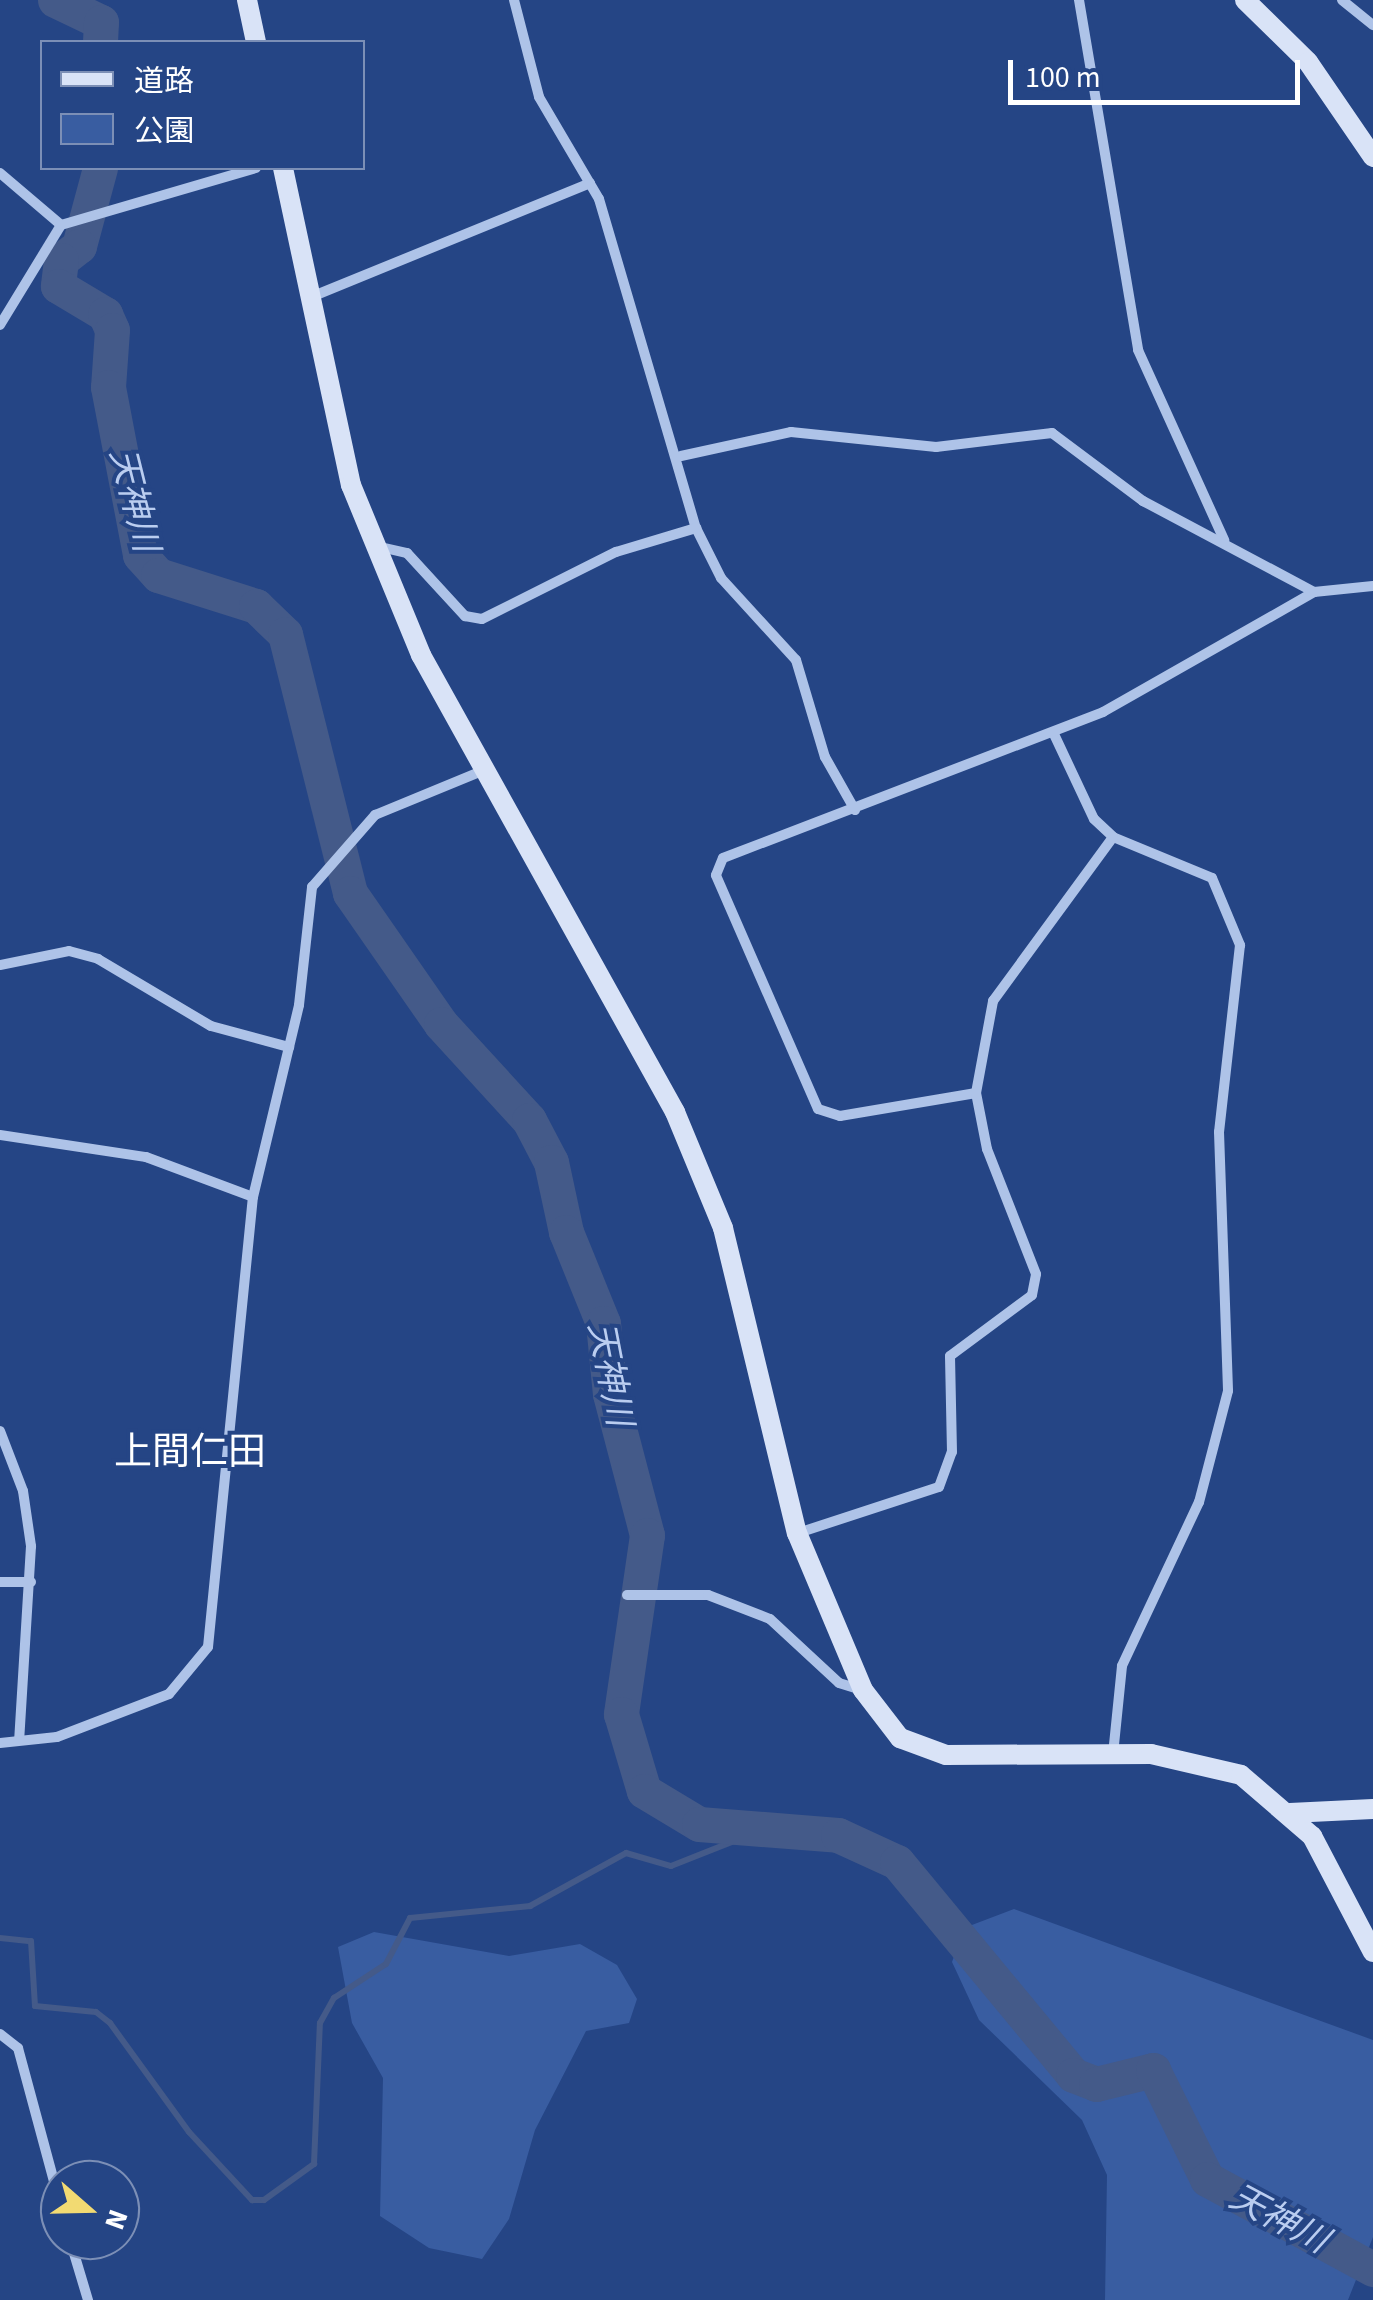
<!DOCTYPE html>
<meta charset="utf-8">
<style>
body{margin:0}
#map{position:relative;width:1373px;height:2300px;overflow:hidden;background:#254585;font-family:"Source Sans 3","Noto Sans JP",sans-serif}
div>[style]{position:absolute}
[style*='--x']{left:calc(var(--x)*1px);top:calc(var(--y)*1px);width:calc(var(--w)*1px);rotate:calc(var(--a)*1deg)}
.green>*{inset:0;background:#395da1}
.stream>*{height:6px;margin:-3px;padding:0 3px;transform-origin:3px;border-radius:3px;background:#445a89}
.river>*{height:35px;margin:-17.5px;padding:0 17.5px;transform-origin:17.5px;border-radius:17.5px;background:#445a89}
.street>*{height:10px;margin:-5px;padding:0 5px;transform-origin:5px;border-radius:5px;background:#aec3e8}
.secondary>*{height:20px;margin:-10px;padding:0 10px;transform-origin:10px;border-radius:10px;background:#d9e3f7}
span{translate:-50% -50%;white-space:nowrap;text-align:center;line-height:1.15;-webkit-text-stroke:8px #254585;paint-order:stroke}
.water-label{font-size:35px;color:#bacdf0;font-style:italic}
.quarter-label{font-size:38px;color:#fff}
.legend{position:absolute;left:40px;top:40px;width:325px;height:130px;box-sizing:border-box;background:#254585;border:2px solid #7c8fb6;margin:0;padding:12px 18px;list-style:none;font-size:30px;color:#fff}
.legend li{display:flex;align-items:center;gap:20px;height:50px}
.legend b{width:50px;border:2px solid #7c8fb6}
.north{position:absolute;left:40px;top:2160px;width:100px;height:100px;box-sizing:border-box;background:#254585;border:2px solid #7c8fb6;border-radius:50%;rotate:110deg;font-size:28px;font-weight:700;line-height:40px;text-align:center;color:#fff}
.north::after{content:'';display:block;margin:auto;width:35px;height:45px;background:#f2da72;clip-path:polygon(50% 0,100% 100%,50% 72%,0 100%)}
.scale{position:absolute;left:1008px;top:60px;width:292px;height:45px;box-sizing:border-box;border:5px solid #fff;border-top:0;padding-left:12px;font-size:30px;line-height:35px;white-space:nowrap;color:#fff;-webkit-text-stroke:8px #254585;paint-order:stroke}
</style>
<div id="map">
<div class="green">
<div style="clip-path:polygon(1014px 1909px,1373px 2040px,1373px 2237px,1348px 2300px,1105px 2300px,1107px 2175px,1082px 2120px,979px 2020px,952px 1962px,964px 1928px)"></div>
<div style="clip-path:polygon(374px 1932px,509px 1956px,580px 1944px,617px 1965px,637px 1999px,629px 2023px,586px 2031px,535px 2130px,509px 2219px,482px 2259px,429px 2248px,380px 2216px,383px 2078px,352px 2023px,338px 1947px)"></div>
</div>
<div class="stream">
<div style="--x:0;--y:1938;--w:31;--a:6"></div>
<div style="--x:31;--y:1941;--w:65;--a:86.5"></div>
<div style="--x:35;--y:2006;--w:61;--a:5.6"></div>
<div style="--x:96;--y:2012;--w:18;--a:38"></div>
<div style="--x:110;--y:2023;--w:135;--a:54.1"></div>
<div style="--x:189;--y:2132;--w:93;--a:47.2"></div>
<div style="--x:252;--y:2200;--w:12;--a:0"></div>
<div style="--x:264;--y:2200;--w:62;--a:-35.8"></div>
<div style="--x:314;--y:2164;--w:141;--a:-87.6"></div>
<div style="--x:320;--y:2023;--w:29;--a:-61"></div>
<div style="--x:334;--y:1998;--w:62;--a:-33.2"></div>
<div style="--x:386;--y:1964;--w:52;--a:-62.4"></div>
<div style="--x:410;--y:1918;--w:121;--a:-5.7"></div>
<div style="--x:530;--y:1906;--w:110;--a:-28.9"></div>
<div style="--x:626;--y:1853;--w:47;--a:16.1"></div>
<div style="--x:671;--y:1866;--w:92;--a:-21.6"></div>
</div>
<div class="river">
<div style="--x:55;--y:0;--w:51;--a:25.6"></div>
<div style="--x:101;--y:22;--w:20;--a:93"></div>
<div style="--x:100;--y:168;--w:81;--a:105.1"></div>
<div style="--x:79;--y:246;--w:23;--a:142"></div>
<div style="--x:61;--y:260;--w:26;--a:97"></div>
<div style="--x:58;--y:286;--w:55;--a:30.8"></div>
<div style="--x:105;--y:314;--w:17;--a:66"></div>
<div style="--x:112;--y:330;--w:57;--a:94"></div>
<div style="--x:108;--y:387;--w:171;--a:79.2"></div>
<div style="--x:140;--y:555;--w:27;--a:48"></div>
<div style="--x:158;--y:575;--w:103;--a:17.6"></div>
<div style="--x:256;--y:606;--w:40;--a:44"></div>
<div style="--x:285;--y:634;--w:267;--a:75.9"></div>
<div style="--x:350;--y:893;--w:160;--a:55.2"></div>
<div style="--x:441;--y:1024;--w:130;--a:47.5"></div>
<div style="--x:529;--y:1120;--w:47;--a:62.4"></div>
<div style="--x:551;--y:1162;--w:72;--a:77.9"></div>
<div style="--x:566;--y:1232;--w:98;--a:67.9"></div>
<div style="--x:603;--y:1323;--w:71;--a:84.4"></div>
<div style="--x:610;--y:1394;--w:146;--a:75.3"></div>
<div style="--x:647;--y:1535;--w:181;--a:98.3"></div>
<div style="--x:621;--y:1714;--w:80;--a:73.4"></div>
<div style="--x:644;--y:1791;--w:64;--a:31"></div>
<div style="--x:699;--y:1824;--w:139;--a:4.5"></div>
<div style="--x:838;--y:1835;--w:65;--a:24.6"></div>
<div style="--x:897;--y:1862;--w:276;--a:50.4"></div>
<div style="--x:1073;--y:2075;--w:25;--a:21"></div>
<div style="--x:1096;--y:2084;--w:59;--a:-13.8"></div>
<div style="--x:1153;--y:2070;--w:122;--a:63.6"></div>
<div style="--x:1207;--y:2179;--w:189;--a:28.5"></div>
</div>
<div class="street">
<div style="--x:514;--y:0;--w:100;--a:75.5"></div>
<div style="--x:539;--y:97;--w:118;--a:59.5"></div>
<div style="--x:599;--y:199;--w:343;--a:73.6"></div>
<div style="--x:696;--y:528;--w:56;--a:63.4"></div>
<div style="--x:721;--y:578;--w:111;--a:47.6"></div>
<div style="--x:796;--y:660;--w:101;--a:73.4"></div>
<div style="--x:825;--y:757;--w:61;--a:60.5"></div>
<div style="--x:1079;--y:0;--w:355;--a:80.4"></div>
<div style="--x:1138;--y:350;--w:209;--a:65.6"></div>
<div style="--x:1342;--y:0;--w:40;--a:39"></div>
<div style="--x:0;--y:173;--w:80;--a:40.4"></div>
<div style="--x:316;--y:295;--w:296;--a:-22.2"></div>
<div style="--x:0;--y:325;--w:117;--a:-58.6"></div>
<div style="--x:61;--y:225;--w:203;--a:-16.3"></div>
<div style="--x:681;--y:456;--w:113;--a:-12.3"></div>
<div style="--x:791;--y:432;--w:146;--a:5.9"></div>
<div style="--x:936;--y:447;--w:117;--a:-6.9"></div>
<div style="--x:1052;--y:433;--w:114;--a:36.8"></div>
<div style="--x:1143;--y:501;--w:194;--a:28"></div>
<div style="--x:376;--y:546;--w:32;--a:13"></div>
<div style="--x:407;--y:553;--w:86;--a:47.4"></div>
<div style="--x:465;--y:616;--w:17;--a:10"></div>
<div style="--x:482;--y:619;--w:150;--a:-26.6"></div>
<div style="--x:616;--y:552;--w:84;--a:-16.7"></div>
<div style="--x:1053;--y:732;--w:96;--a:64.8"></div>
<div style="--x:1094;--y:819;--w:26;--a:43"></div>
<div style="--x:1113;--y:837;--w:107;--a:22.5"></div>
<div style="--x:1212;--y:878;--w:73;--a:67.3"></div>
<div style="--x:1240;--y:945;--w:188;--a:96.4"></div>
<div style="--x:1219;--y:1132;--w:259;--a:88"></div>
<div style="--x:1228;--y:1391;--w:115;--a:104.6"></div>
<div style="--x:1199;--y:1502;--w:181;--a:115.2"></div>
<div style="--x:1122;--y:1666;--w:88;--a:95.8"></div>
<div style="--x:0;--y:965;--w:70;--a:-11.5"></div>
<div style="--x:69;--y:951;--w:30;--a:15"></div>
<div style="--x:98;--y:959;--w:131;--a:30.7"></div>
<div style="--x:211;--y:1026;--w:81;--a:15.1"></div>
<div style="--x:976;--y:1093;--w:138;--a:170.4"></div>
<div style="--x:840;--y:1116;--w:23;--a:-162"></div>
<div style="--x:818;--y:1109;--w:255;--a:-113.6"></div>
<div style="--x:716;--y:875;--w:18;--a:-68"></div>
<div style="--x:723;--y:858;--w:407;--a:-21"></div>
<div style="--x:1103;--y:712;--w:243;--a:-29.6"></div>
<div style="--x:1314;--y:592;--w:59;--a:-5.8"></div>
<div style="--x:0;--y:1135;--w:148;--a:8.6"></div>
<div style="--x:146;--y:1157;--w:114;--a:20.5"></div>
<div style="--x:0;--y:1431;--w:64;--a:69"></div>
<div style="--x:23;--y:1491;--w:56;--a:81.7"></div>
<div style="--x:31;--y:1546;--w:194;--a:93.5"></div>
<div style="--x:798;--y:1533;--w:148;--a:-18.1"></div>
<div style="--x:939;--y:1487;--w:37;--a:-70"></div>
<div style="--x:952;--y:1452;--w:96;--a:-91.2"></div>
<div style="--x:950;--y:1356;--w:102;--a:-36.6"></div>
<div style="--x:1032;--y:1295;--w:21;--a:-79"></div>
<div style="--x:1036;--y:1274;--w:134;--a:-111.4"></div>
<div style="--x:987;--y:1149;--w:57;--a:-101.1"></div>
<div style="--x:976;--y:1093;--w:94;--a:-79.5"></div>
<div style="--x:993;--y:1001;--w:203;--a:-53.8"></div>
<div style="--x:0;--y:1582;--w:31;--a:0"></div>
<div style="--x:627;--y:1595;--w:81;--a:0"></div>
<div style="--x:708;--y:1595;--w:66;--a:21.2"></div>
<div style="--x:770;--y:1619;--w:94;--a:42.8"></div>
<div style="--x:839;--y:1683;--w:21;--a:17"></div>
<div style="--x:0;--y:1743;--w:57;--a:-6"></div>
<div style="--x:57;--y:1737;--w:120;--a:-21"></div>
<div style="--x:169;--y:1694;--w:61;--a:-50.3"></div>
<div style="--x:208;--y:1647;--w:452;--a:-84.3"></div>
<div style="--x:253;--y:1197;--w:197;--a:-76.5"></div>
<div style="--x:299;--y:1005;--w:119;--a:-83.7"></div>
<div style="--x:312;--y:887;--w:96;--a:-48.8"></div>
<div style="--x:375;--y:815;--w:118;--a:-22.4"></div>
<div style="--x:0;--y:2034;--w:23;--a:38"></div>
<div style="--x:18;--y:2048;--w:162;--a:74.9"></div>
<div style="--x:70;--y:2240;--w:63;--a:73.3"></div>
</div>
<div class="secondary">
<div style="--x:247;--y:0;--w:43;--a:77.9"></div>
<div style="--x:1245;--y:0;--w:88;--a:44.5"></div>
<div style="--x:1308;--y:62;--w:115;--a:55.6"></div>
<div style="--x:283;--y:168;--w:324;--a:77.9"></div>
<div style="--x:351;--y:485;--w:184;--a:67.6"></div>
<div style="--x:421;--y:655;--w:523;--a:60.93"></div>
<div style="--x:675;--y:1112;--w:126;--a:67.5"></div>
<div style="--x:723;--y:1228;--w:314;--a:76.4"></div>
<div style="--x:797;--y:1533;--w:170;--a:67.2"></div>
<div style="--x:863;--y:1690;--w:61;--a:52.4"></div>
<div style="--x:900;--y:1738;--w:49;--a:20.3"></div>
<div style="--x:946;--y:1755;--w:205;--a:-0.3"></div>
<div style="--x:1151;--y:1754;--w:92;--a:13.1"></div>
<div style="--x:1241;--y:1775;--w:94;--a:40.7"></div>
<div style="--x:1312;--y:1836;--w:131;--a:62.3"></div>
<div style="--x:1290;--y:1813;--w:83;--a:-2.8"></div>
</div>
<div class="water-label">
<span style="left:134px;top:500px;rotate:76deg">天神川</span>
<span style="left:610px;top:1374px;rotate:79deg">天神川</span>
<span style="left:1279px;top:2219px;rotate:28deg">天神川</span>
</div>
<div class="quarter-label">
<span style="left:190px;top:1453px">上間仁田</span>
</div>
<ul class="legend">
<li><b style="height:12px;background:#d9e3f7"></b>道路</li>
<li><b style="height:28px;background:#395da1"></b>公園</li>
</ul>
<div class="north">N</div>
<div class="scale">100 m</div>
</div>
